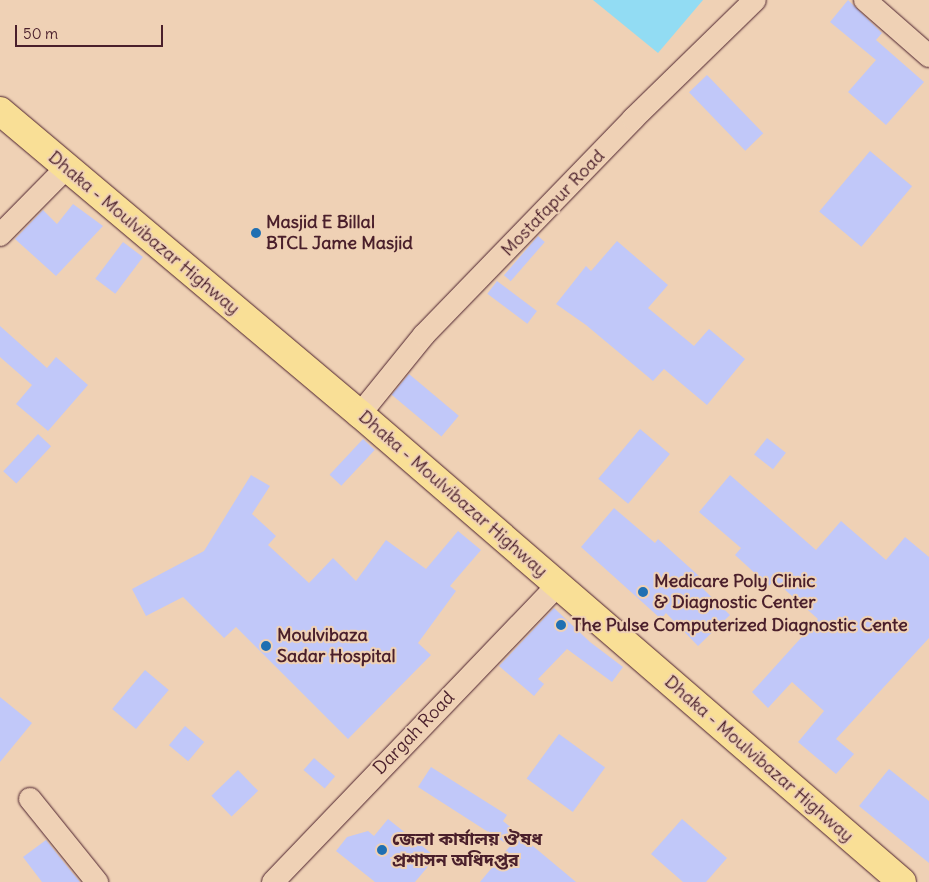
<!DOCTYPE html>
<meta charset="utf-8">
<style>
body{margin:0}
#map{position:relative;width:929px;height:882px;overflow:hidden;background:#efd1b5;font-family:Delius,"Noto Sans Bengali",sans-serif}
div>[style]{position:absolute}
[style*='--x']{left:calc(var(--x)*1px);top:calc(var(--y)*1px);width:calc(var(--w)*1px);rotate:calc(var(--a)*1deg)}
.water>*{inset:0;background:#92dcf3}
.building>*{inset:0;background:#c1c8f9;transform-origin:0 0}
.roads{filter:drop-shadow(0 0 1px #4a1f2b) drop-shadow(0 0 1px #4a1f2b)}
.minor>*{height:22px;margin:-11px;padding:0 11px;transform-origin:11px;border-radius:11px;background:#efd1b5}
.highway>*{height:28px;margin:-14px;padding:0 14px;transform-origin:14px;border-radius:14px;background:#f9df96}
.dots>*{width:14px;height:14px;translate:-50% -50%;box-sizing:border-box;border:2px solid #efd1b5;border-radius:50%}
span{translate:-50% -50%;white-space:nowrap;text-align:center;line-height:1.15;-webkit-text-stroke:4px #efd1b5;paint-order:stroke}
.street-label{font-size:18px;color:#4a1f2b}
.poi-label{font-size:18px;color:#4a1f2b;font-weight:700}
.left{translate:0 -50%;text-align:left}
.scale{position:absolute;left:15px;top:25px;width:148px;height:22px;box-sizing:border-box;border:2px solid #4a1f2b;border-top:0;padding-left:6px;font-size:15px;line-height:18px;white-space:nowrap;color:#4a1f2b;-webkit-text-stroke:4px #efd1b5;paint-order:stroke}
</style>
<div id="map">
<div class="water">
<div style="clip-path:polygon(593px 0,703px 0,658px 53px)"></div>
</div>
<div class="building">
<div style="clip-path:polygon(848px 0,882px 33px,876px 40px,924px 82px,886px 125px,848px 92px,876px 60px,830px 22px)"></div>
<div style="left:707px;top:75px;width:81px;height:25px;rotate:46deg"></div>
<div style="left:870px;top:151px;width:55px;height:79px;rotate:40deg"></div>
<div style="clip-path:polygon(73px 204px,103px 226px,56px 276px,15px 239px,43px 210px,57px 224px)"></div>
<div style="left:538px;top:236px;width:9px;height:52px;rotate:41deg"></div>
<div style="clip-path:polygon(617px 241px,668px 285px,648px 308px,694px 346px,709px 329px,745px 359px,707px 405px,664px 369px,653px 381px,586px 325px,556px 304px,586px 266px,591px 271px)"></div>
<div style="left:123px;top:242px;width:25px;height:46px;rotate:37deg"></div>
<div style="left:497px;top:281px;width:50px;height:16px;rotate:37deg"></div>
<div style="clip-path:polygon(0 326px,47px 368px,56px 357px,88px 385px,48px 431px,16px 404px,32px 385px,0 357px)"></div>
<div style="left:409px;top:374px;width:65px;height:27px;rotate:40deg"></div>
<div style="left:640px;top:429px;width:39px;height:65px;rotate:40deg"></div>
<div style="left:38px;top:434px;width:18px;height:51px;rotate:43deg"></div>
<div style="left:767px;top:438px;width:24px;height:21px;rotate:38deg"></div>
<div style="left:363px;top:439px;width:16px;height:49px;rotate:43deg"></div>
<div style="clip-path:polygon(251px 475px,270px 486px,252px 514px,276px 536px,268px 545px,309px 583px,333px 558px,356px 581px,386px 540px,426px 569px,458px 531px,481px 550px,450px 586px,456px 591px,418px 643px,431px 655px,348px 739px,236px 627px,224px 638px,183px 597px,146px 616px,132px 589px,204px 551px)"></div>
<div style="clip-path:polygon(730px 475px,816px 550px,841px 521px,886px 560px,905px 537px,929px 557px,929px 638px,836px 739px,854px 754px,836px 774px,798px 742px,824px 711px,792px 682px,768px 708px,752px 692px,818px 619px,774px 580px,769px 586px,735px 555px,741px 548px,699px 512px)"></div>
<div style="clip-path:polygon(614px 508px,655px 543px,658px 539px,699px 576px,695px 581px,730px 615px,698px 646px,666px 613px,661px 619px,581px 547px)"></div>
<div style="clip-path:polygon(554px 608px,590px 642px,623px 667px,612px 682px,567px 649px,538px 679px,544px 684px,534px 696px,499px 666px)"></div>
<div style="left:145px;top:670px;width:31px;height:51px;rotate:40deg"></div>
<div style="clip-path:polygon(0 697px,32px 723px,0 762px)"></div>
<div style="left:185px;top:726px;width:25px;height:25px;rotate:40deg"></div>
<div style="left:559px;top:734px;width:57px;height:55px;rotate:36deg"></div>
<div style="left:314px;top:758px;width:28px;height:16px;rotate:41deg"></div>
<div style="clip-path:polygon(431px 767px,507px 815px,503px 821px,576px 882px,480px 882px,510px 846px,418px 787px)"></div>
<div style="clip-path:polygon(889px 769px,929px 801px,929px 863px,859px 806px)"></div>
<div style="left:238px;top:770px;width:29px;height:37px;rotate:46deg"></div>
<div style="clip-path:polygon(388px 819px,436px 857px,415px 882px,375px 882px,336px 851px,347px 837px,368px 831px,374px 836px)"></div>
<div style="clip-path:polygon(682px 819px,727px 858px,706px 882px,683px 882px,651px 854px)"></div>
<div style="clip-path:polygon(46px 840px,70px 870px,80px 882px,42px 882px,23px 857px)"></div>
</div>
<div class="roads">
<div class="minor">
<div style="--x:865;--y:0;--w:85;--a:41.2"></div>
<div style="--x:0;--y:235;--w:94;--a:-45.4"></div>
<div style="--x:360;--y:414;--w:102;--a:-51"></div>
<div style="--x:424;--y:335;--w:301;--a:-45.9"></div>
<div style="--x:633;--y:119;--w:170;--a:-44.3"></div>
<div style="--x:30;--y:799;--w:107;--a:51.1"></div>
<div style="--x:273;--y:882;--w:412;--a:-46.2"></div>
</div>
<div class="highway">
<div style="--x:0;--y:111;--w:471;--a:40.1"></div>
<div style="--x:360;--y:414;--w:716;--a:40.81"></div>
</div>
</div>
<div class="dots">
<div style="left:256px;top:233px;background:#1f6fb2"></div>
<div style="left:643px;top:592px;background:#1f6fb2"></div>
<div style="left:561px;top:625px;background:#1f6fb2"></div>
<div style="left:266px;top:646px;background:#1f6fb2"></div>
<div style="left:382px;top:850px;background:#1f6fb2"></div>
</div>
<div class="street-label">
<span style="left:553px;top:203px;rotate:-46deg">Mostafapur Road</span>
<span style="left:144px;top:233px;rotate:40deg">Dhaka - Moulvibazar Highway</span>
<span style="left:453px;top:494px;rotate:41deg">Dhaka - Moulvibazar Highway</span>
<span style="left:414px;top:733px;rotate:-46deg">Dargah Road</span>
<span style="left:759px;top:759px;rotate:41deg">Dhaka - Moulvibazar Highway</span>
</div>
<div class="poi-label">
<span class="left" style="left:266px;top:233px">Masjid E Billal<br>BTCL Jame Masjid</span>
<span class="left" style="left:654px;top:592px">Medicare Poly Clinic<br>&amp; Diagnostic Center</span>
<span class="left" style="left:572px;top:625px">The Pulse Computerized Diagnostic Cente</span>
<span class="left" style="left:277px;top:646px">Moulvibaza<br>Sadar Hospital</span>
<span class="left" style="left:392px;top:850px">জেলা কার্যালয় ঔষধ<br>প্রশাসন অধিদপ্তর</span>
</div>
<div class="scale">50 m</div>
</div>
